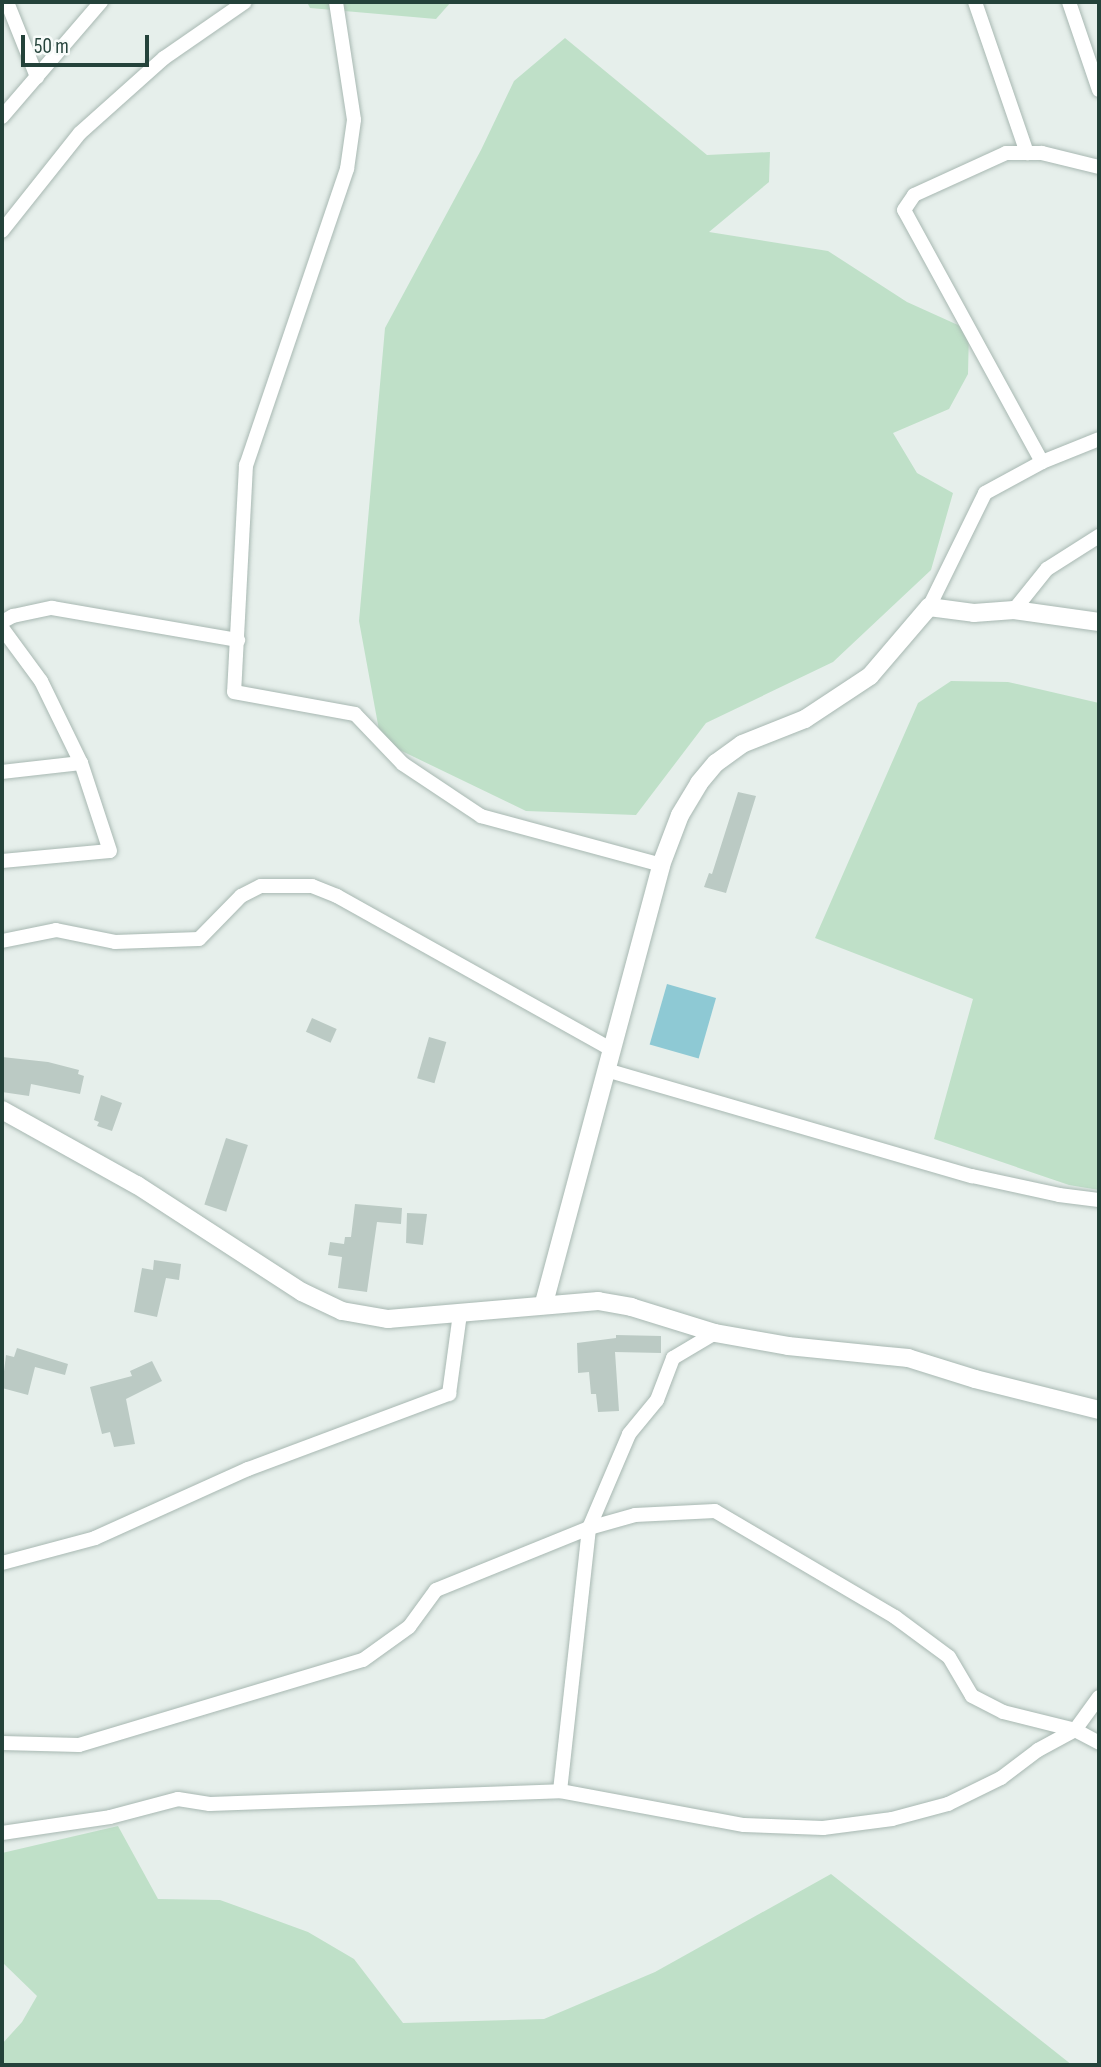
<!DOCTYPE html>
<style>
body{margin:0}
#map{position:relative;width:1101px;height:2067px;overflow:hidden;background:#e6efeb;font-family:"Sofia Sans Condensed",sans-serif}
div>[style]{position:absolute}
[style*='--x']{left:calc(var(--x)*1px);top:calc(var(--y)*1px);width:calc(var(--w)*1px);rotate:calc(var(--a)*1deg)}
.green>*{inset:0;background:#bfe0c8}
.water>*{inset:0;background:#8ec9d4;transform-origin:0 0}
.building>*{inset:0;background:#bbcac4;transform-origin:0 0}
.roads{filter:drop-shadow(0 0 2px #a8b8b2) drop-shadow(0 0 2px #a8b8b2)}
.minor>*{height:14px;margin:-7px;padding:0 7px;transform-origin:7px;border-radius:7px;background:#fff}
.tertiary>*{height:18px;margin:-9px;padding:0 9px;transform-origin:9px;border-radius:9px;background:#fff}
span{translate:-50% -50%;white-space:nowrap;text-align:center;line-height:1.15;-webkit-text-stroke:5px #f7fbf9;paint-order:stroke}
.frame{position:absolute;inset:0;border:4px solid #24423a;pointer-events:none}
.scale{position:absolute;left:21px;top:35px;width:128px;height:32px;box-sizing:border-box;border:4px solid #24423a;border-top:0;padding-left:9px;font-size:21px;line-height:24px;white-space:nowrap;color:#24423a;-webkit-text-stroke:5px #f7fbf9;paint-order:stroke}
</style>
<div id="map">
<div class="green">
<div style="clip-path:polygon(307px 2px,451px 2px,436px 19px,310px 8px)"></div>
<div style="clip-path:polygon(565px 38px,707px 155px,770px 152px,769px 182px,709px 232px,828px 251px,907px 302px,969px 330px,968px 374px,949px 409px,893px 433px,917px 473px,953px 493px,931px 570px,833px 662px,706px 723px,636px 815px,526px 811px,381px 741px,359px 621px,385px 328px,481px 150px,514px 81px)"></div>
<div style="clip-path:polygon(951px 681px,1008px 682px,1099px 703px,1099px 1190px,1069px 1185px,934px 1139px,973px 999px,815px 938px,918px 703px)"></div>
<div style="clip-path:polygon(118px 1826px,158px 1899px,220px 1900px,308px 1932px,354px 1959px,403px 2023px,544px 2019px,655px 1972px,831px 1874px,1072px 2065px,2px 2065px,2px 2044px,22px 2022px,37px 1996px,2px 1962px,2px 1853px)"></div>
</div>
<div class="water">
<div style="left:667px;top:984px;width:51px;height:63px;rotate:16deg"></div>
</div>
<div class="building">
<div style="clip-path:polygon(738px 792px,756px 796px,726px 893px,704px 887px,709px 873px,712px 874px)"></div>
<div style="left:312px;top:1018px;width:27px;height:15px;rotate:24deg"></div>
<div style="left:429px;top:1037px;width:18px;height:43px;rotate:16deg"></div>
<div style="clip-path:polygon(2px 1057px,48px 1062px,79px 1070px,78px 1074px,84px 1076px,80px 1094px,31px 1084px,29px 1096px,2px 1092px)"></div>
<div style="clip-path:polygon(101px 1095px,122px 1103px,112px 1131px,97px 1126px,99px 1122px,94px 1120px)"></div>
<div style="left:226px;top:1138px;width:23px;height:70px;rotate:18deg"></div>
<div style="clip-path:polygon(355px 1204px,402px 1208px,401px 1224px,377px 1222px,367px 1292px,338px 1288px,342px 1257px,328px 1255px,330px 1242px,344px 1244px,345px 1237px,351px 1237px)"></div>
<div style="clip-path:polygon(407px 1213px,427px 1214px,423px 1245px,406px 1243px)"></div>
<div style="clip-path:polygon(154px 1260px,181px 1264px,179px 1280px,166px 1278px,157px 1317px,134px 1312px,142px 1268px,153px 1270px)"></div>
<div style="clip-path:polygon(616px 1335px,661px 1336px,661px 1353px,615px 1352px,619px 1411px,598px 1412px,596px 1394px,591px 1394px,589px 1372px,578px 1373px,577px 1343px,616px 1338px)"></div>
<div style="clip-path:polygon(17px 1348px,68px 1364px,65px 1375px,35px 1367px,28px 1395px,2px 1388px,6px 1355px,14px 1357px)"></div>
<div style="clip-path:polygon(152px 1361px,162px 1381px,126px 1399px,135px 1444px,114px 1447px,110px 1432px,102px 1434px,90px 1387px,132px 1376px,130px 1371px)"></div>
</div>
<div class="roads">
<div class="minor">
<div style="--x:7;--y:2;--w:81;--a:68.2"></div>
<div style="--x:336;--y:2;--w:119;--a:81.3"></div>
<div style="--x:354;--y:120;--w:49;--a:98.1"></div>
<div style="--x:347;--y:169;--w:313;--a:108.8"></div>
<div style="--x:246;--y:465;--w:227;--a:93"></div>
<div style="--x:234;--y:692;--w:123;--a:10.3"></div>
<div style="--x:355;--y:714;--w:69;--a:46.2"></div>
<div style="--x:403;--y:764;--w:94;--a:33.7"></div>
<div style="--x:481;--y:816;--w:187;--a:15.2"></div>
<div style="--x:975;--y:2;--w:160;--a:71"></div>
<div style="--x:1069;--y:2;--w:93;--a:71.2"></div>
<div style="--x:2;--y:117;--w:152;--a:-49.3"></div>
<div style="--x:2;--y:231;--w:125;--a:-51.5"></div>
<div style="--x:80;--y:133;--w:113;--a:-41.8"></div>
<div style="--x:164;--y:58;--w:98;--a:-34.7"></div>
<div style="--x:1042;--y:462;--w:287;--a:-118.7"></div>
<div style="--x:904;--y:210;--w:18;--a:-56"></div>
<div style="--x:914;--y:195;--w:101;--a:-24.5"></div>
<div style="--x:1006;--y:153;--w:36;--a:0"></div>
<div style="--x:1042;--y:153;--w:59;--a:13.8"></div>
<div style="--x:929;--y:607;--w:127;--a:-63.8"></div>
<div style="--x:985;--y:493;--w:65;--a:-28.5"></div>
<div style="--x:1042;--y:462;--w:61;--a:-22"></div>
<div style="--x:1014;--y:610;--w:53;--a:-51.2"></div>
<div style="--x:1047;--y:569;--w:62;--a:-32.4"></div>
<div style="--x:2;--y:622;--w:13;--a:-29"></div>
<div style="--x:13;--y:616;--w:40;--a:-12"></div>
<div style="--x:52;--y:608;--w:189;--a:9.8"></div>
<div style="--x:2;--y:628;--w:66;--a:53.7"></div>
<div style="--x:41;--y:681;--w:91;--a:64"></div>
<div style="--x:81;--y:763;--w:80;--a:173.5"></div>
<div style="--x:2;--y:861;--w:108;--a:-5.3"></div>
<div style="--x:110;--y:851;--w:93;--a:-108.2"></div>
<div style="--x:2;--y:941;--w:55;--a:-11.5"></div>
<div style="--x:56;--y:930;--w:60;--a:11.5"></div>
<div style="--x:115;--y:942;--w:84;--a:-2"></div>
<div style="--x:199;--y:939;--w:60;--a:-45.7"></div>
<div style="--x:241;--y:896;--w:22;--a:-27"></div>
<div style="--x:261;--y:886;--w:51;--a:0"></div>
<div style="--x:312;--y:886;--w:27;--a:22"></div>
<div style="--x:337;--y:896;--w:315;--a:29.2"></div>
<div style="--x:606;--y:1070;--w:381;--a:16.2"></div>
<div style="--x:972;--y:1176;--w:89;--a:12.3"></div>
<div style="--x:1059;--y:1195;--w:40;--a:7.1"></div>
<div style="--x:2;--y:1563;--w:96;--a:-15"></div>
<div style="--x:95;--y:1538;--w:168;--a:-24.3"></div>
<div style="--x:248;--y:1469;--w:215;--a:-20.5"></div>
<div style="--x:449;--y:1394;--w:81;--a:-82.2"></div>
<div style="--x:2;--y:1743;--w:77;--a:1.5"></div>
<div style="--x:79;--y:1745;--w:296;--a:-16.7"></div>
<div style="--x:363;--y:1660;--w:57;--a:-35.7"></div>
<div style="--x:409;--y:1627;--w:46;--a:-53.9"></div>
<div style="--x:436;--y:1590;--w:165;--a:-22.1"></div>
<div style="--x:589;--y:1528;--w:48;--a:-15.8"></div>
<div style="--x:635;--y:1515;--w:80;--a:-2.9"></div>
<div style="--x:715;--y:1511;--w:209;--a:30.5"></div>
<div style="--x:895;--y:1617;--w:67;--a:36.5"></div>
<div style="--x:949;--y:1657;--w:45;--a:59.5"></div>
<div style="--x:972;--y:1696;--w:35;--a:27"></div>
<div style="--x:1003;--y:1712;--w:74;--a:14"></div>
<div style="--x:1075;--y:1730;--w:27;--a:28"></div>
<div style="--x:560;--y:1791;--w:265;--a:-83.7"></div>
<div style="--x:589;--y:1528;--w:102;--a:-66.9"></div>
<div style="--x:629;--y:1434;--w:44;--a:-50.5"></div>
<div style="--x:657;--y:1400;--w:45;--a:-69.1"></div>
<div style="--x:673;--y:1358;--w:49;--a:-30.8"></div>
<div style="--x:2;--y:1833;--w:109;--a:-8.4"></div>
<div style="--x:110;--y:1817;--w:70;--a:-14.8"></div>
<div style="--x:178;--y:1799;--w:32;--a:9"></div>
<div style="--x:210;--y:1804;--w:350;--a:-2.1"></div>
<div style="--x:560;--y:1791;--w:187;--a:10.5"></div>
<div style="--x:744;--y:1825;--w:79;--a:2.2"></div>
<div style="--x:823;--y:1828;--w:70;--a:-7.4"></div>
<div style="--x:892;--y:1819;--w:58;--a:-15"></div>
<div style="--x:948;--y:1804;--w:59;--a:-26.1"></div>
<div style="--x:1001;--y:1778;--w:46;--a:-37.1"></div>
<div style="--x:1038;--y:1750;--w:42;--a:-28.4"></div>
<div style="--x:1075;--y:1730;--w:41;--a:-54"></div>
</div>
<div class="tertiary">
<div style="--x:2;--y:1110;--w:154;--a:29.1"></div>
<div style="--x:137;--y:1185;--w:197;--a:33"></div>
<div style="--x:302;--y:1292;--w:44;--a:25.4"></div>
<div style="--x:342;--y:1311;--w:47;--a:9.9"></div>
<div style="--x:388;--y:1319;--w:211;--a:-4.9"></div>
<div style="--x:598;--y:1301;--w:34;--a:10"></div>
<div style="--x:631;--y:1307;--w:88;--a:17.2"></div>
<div style="--x:715;--y:1333;--w:74;--a:10.1"></div>
<div style="--x:788;--y:1346;--w:121;--a:5.7"></div>
<div style="--x:908;--y:1358;--w:70;--a:17.4"></div>
<div style="--x:975;--y:1379;--w:128;--a:14"></div>
<div style="--x:544;--y:1303;--w:453;--a:-75"></div>
<div style="--x:661;--y:865;--w:53;--a:-69.2"></div>
<div style="--x:680;--y:815;--w:37;--a:-59"></div>
<div style="--x:699;--y:783;--w:26;--a:-50"></div>
<div style="--x:716;--y:763;--w:32;--a:-36"></div>
<div style="--x:742;--y:744;--w:68;--a:-21.6"></div>
<div style="--x:805;--y:719;--w:78;--a:-33.5"></div>
<div style="--x:870;--y:676;--w:91;--a:-49.5"></div>
<div style="--x:929;--y:607;--w:45;--a:7.6"></div>
<div style="--x:974;--y:613;--w:40;--a:-4.3"></div>
<div style="--x:1014;--y:610;--w:86;--a:8"></div>
</div>
</div>
<div class="frame"></div>
<div class="scale">50 m</div>
</div>
